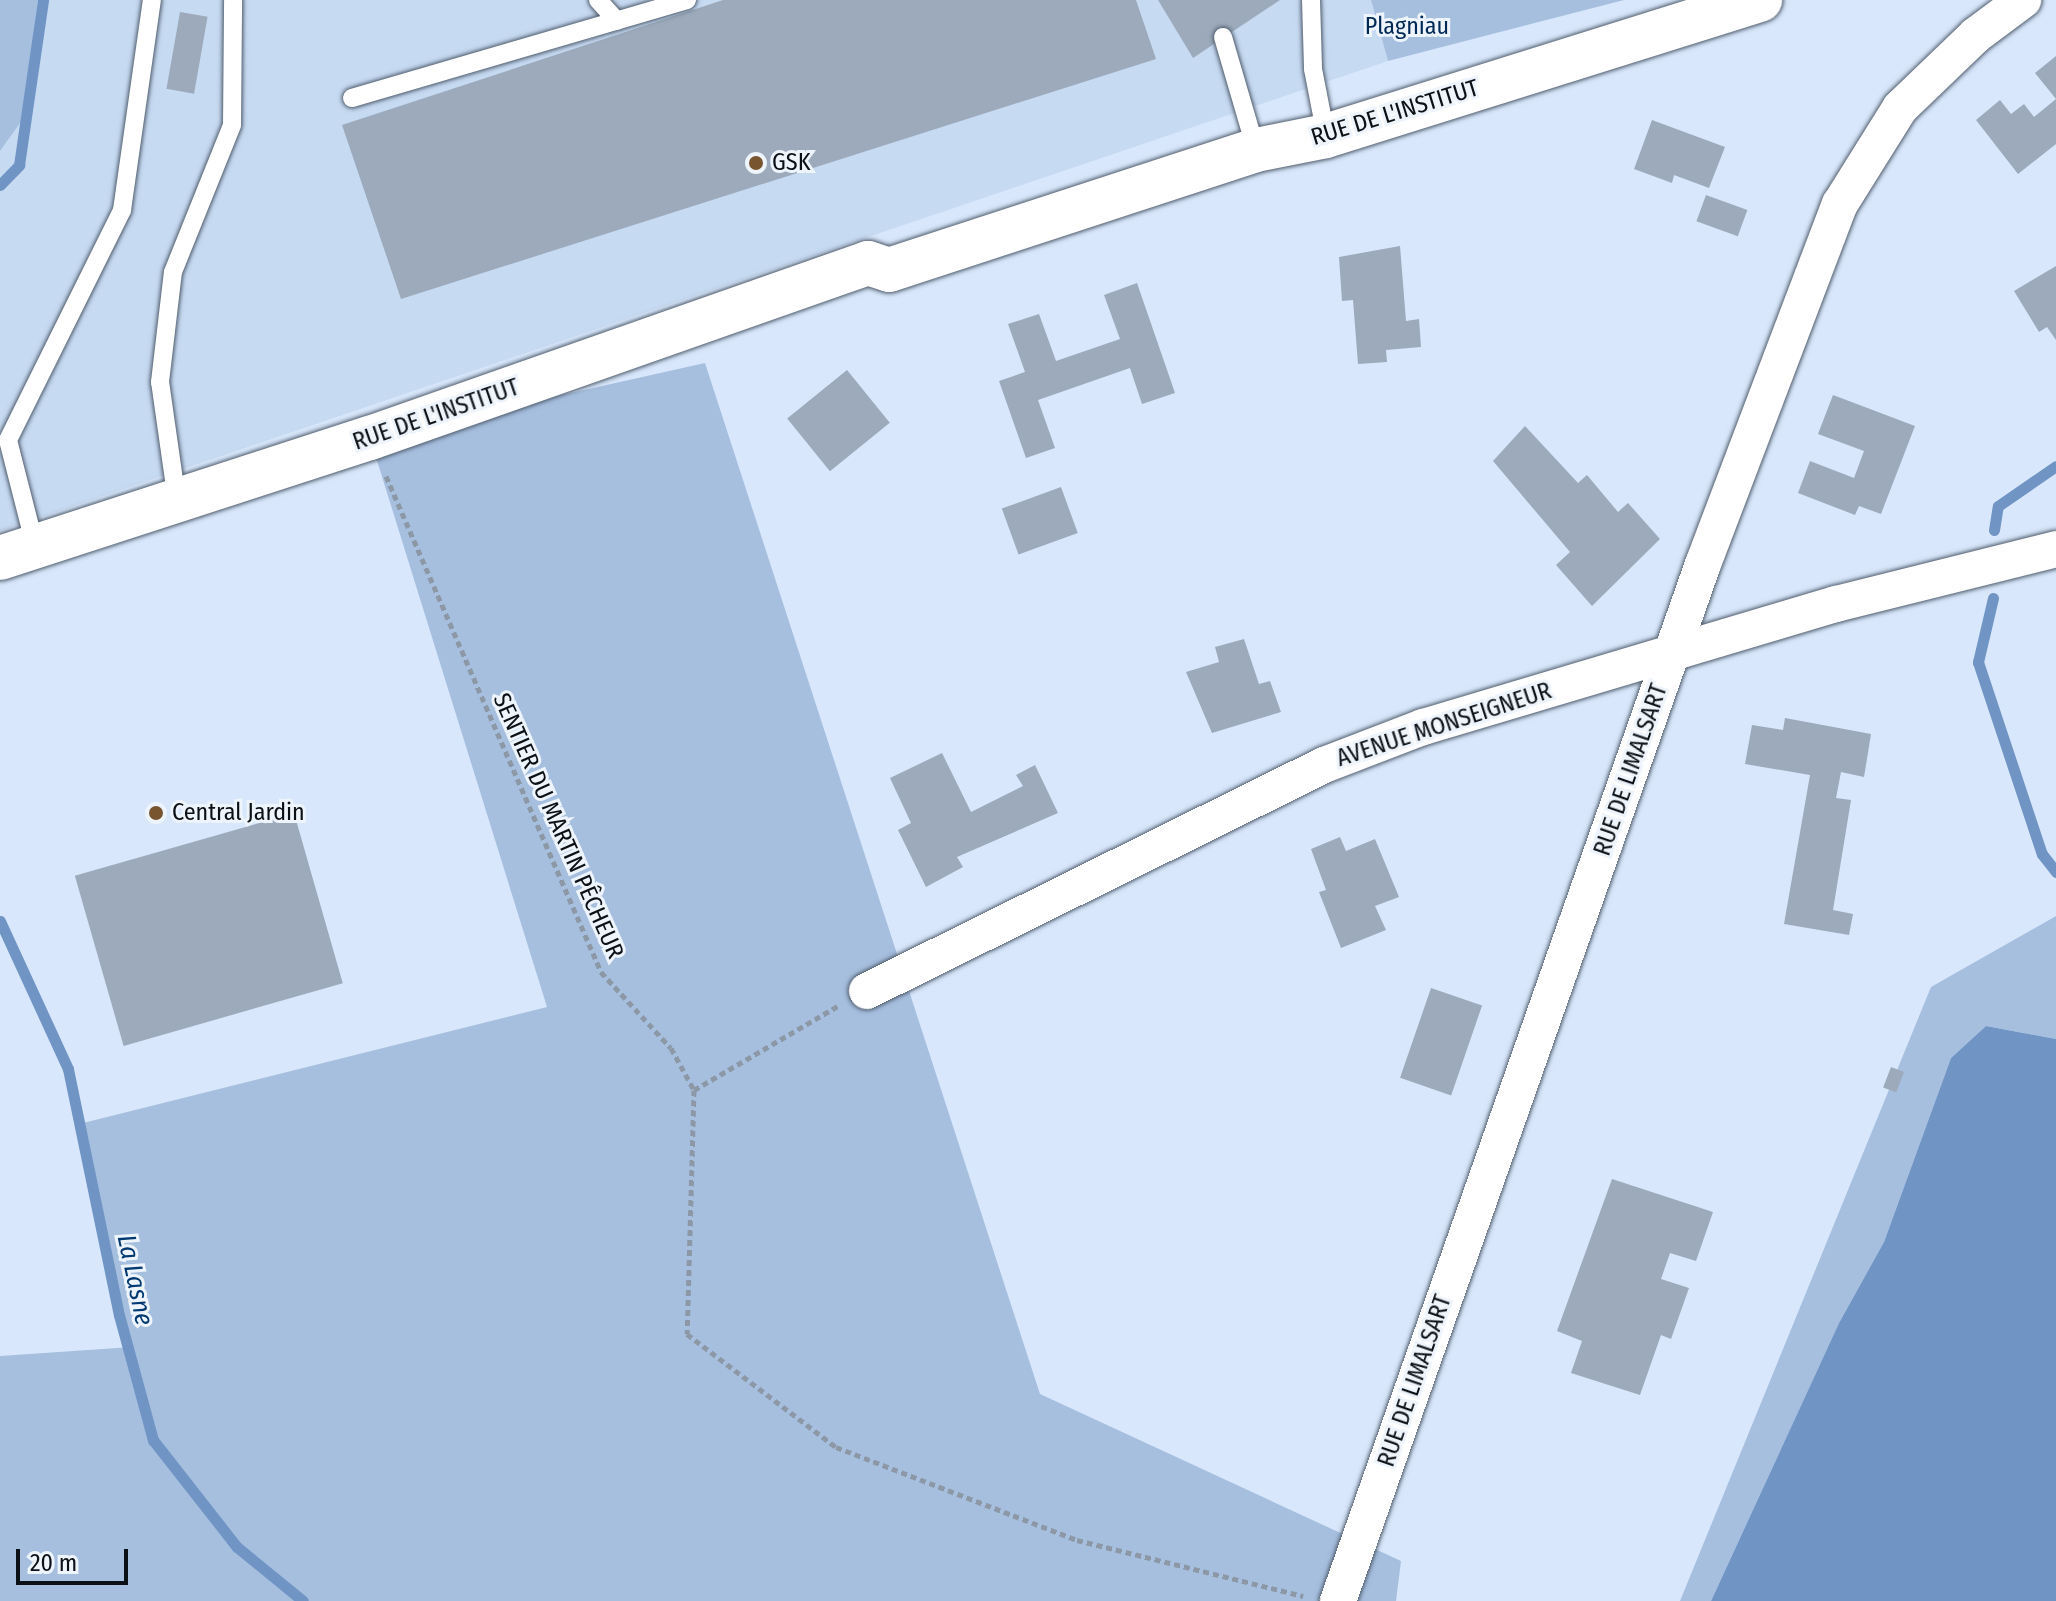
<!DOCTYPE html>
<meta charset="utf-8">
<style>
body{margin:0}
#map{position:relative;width:2056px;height:1601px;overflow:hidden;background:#d8e7fb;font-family:"Fira Sans Condensed",sans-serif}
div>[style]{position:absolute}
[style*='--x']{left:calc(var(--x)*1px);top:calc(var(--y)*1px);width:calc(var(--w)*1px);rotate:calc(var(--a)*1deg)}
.built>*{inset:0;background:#c6daf2}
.green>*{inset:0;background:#a6bfdf}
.water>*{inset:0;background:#7095c4}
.stream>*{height:11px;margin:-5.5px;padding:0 5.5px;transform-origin:5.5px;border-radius:5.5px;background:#7095c4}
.building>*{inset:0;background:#9caabc;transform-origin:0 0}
.path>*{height:5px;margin-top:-2.5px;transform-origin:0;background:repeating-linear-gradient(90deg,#8d98a7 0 6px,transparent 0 10px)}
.roads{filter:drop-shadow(0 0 2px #505d6d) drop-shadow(0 0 2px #505d6d)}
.lane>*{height:18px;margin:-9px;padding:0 9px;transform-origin:9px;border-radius:9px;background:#fff}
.street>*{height:36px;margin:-18px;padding:0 18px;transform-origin:18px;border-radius:18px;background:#fff}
.secondary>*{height:44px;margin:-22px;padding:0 22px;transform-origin:22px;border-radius:22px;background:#fff}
.dots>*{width:22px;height:22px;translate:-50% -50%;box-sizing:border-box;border:4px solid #eef4fb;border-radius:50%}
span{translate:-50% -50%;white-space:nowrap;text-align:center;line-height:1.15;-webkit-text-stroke:6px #eef4fb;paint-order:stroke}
.park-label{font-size:24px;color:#012955}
.street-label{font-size:24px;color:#0b1016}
.poi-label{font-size:24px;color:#0b1016}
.left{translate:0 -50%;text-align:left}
.water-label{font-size:26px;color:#003972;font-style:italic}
.scale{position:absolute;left:16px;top:1549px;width:112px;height:36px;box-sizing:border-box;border:4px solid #0b1016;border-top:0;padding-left:10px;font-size:24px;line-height:28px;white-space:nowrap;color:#0b1016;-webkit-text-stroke:6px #eef4fb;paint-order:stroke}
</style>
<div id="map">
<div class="built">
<div style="clip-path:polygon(38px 0,1371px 0,1388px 61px,0 531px,0 151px,23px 119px)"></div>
</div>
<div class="green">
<div style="clip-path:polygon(0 0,38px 0,23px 119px,0 151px)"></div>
<div style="clip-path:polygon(1371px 0,1624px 0,1388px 61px)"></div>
<div style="clip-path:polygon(705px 363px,1040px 1394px,1401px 1561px,1396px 1601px,0 1601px,0 1356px,132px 1347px,79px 1124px,547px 1007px,370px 438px)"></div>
<div style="clip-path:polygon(2056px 916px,2056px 1039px,1986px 1026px,1951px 1058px,1884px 1242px,1839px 1323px,1711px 1601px,1680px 1601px,1931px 987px)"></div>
</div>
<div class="water">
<div style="clip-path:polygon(1986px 1026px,2056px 1039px,2056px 1601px,1711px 1601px,1839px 1323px,1884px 1242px,1951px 1058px)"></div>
</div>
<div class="stream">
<div style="--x:0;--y:185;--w:28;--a:-46"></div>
<div style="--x:19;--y:165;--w:167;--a:-81.7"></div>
<div style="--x:1994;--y:530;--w:24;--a:-81"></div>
<div style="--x:1998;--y:506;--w:70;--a:-34.6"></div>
<div style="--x:1993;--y:598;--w:66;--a:103.2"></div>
<div style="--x:1978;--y:662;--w:202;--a:71.6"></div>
<div style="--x:2042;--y:854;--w:23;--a:52"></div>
<div style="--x:0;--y:921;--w:163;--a:65.3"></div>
<div style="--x:68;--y:1069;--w:251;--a:78.3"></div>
<div style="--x:119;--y:1315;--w:130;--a:74.8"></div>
<div style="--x:153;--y:1440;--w:136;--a:51.9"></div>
<div style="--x:237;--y:1547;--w:85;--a:39.3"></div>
</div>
<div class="building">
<div style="clip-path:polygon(723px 0,1136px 0,1156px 59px,401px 299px,342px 125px)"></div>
<div style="clip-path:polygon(1158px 0,1280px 0,1193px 58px)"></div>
<div style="left:180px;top:12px;width:28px;height:78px;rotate:10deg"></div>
<div style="clip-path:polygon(2056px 56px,2056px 99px,2035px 73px)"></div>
<div style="clip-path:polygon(2056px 99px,2056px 144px,2018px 174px,1976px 120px,2000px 100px,2011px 114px,2024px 104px,2034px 117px)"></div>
<div style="clip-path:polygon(1652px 120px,1725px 147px,1709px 188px,1674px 175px,1672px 183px,1634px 169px)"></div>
<div style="left:1706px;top:195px;width:44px;height:28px;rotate:20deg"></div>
<div style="clip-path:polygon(1400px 246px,1406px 321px,1419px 319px,1421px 347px,1386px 350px,1387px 362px,1358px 364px,1353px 300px,1342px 301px,1339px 257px)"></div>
<div style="clip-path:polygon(2056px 266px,2056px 340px,2047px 327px,2039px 332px,2014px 291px)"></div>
<div style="clip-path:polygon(1137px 283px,1175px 393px,1142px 404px,1130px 368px,1038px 400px,1055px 448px,1026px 458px,999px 381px,1025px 372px,1008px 324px,1039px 314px,1056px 361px,1120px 339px,1104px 295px)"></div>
<div style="left:847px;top:370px;width:68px;height:77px;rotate:51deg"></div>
<div style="clip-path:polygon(1833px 395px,1915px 426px,1881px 514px,1859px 506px,1855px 515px,1798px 493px,1810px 461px,1854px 478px,1864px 451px,1818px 434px)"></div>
<div style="clip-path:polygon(1525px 426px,1578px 483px,1587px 475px,1618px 512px,1628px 503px,1660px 539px,1592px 606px,1556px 565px,1570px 552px,1493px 461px)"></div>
<div style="left:1061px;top:487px;width:49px;height:63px;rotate:70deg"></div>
<div style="clip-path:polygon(1244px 639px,1259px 684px,1270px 681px,1281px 712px,1212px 733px,1186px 672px,1219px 662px,1215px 647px)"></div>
<div style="clip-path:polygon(1785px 718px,1871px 734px,1864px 777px,1841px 772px,1836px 798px,1851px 800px,1833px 910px,1853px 914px,1849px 935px,1784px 924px,1810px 775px,1745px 764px,1752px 725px,1783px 730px)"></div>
<div style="clip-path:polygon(942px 753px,971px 812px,1023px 786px,1016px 775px,1035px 765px,1058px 813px,957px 857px,963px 867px,926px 887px,898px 830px,911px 823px,890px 778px)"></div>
<div style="left:294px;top:813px;width:177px;height:228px;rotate:74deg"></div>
<div style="clip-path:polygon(1340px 837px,1346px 851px,1375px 839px,1399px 897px,1375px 906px,1386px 930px,1341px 948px,1319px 892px,1326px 890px,1311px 849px)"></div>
<div style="left:1431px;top:988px;width:54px;height:95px;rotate:19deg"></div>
<div style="left:1891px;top:1067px;width:14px;height:22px;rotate:21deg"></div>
<div style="clip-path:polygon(1612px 1179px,1713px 1212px,1696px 1261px,1670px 1253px,1661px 1279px,1689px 1288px,1671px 1339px,1661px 1335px,1640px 1395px,1571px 1373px,1582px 1341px,1557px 1331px)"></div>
</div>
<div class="path">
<div style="--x:386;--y:476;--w:541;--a:66.56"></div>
<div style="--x:601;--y:972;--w:103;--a:47.4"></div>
<div style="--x:671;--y:1048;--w:48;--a:61.3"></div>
<div style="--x:694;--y:1090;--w:244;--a:91.6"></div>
<div style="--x:687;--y:1334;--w:187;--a:37.2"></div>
<div style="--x:836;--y:1447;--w:258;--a:21.1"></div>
<div style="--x:1077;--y:1540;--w:233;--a:13.9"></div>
<div style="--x:694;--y:1090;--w:167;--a:-30.3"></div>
</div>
<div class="roads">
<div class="lane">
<div style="--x:598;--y:0;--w:28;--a:48"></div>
<div style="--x:1311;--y:0;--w:69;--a:88.3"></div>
<div style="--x:1313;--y:69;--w:68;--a:79"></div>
<div style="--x:1223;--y:37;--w:118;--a:73.7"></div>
<div style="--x:352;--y:98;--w:349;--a:-16.3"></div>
<div style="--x:177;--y:501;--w:120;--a:-98.1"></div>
<div style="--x:160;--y:382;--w:111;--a:-83.3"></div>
<div style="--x:173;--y:272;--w:158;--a:-68.1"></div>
<div style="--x:232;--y:125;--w:125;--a:-89.5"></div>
<div style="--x:35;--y:546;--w:109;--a:-104.3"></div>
<div style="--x:8;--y:440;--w:257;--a:-63.6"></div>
<div style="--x:122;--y:210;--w:212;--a:-81.9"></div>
</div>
<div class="street">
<div style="--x:867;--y:991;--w:510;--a:-26.31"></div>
<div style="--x:1324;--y:765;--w:106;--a:-21"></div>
<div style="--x:1423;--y:727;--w:431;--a:-16.6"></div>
<div style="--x:1836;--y:604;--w:227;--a:-14"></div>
<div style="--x:1338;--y:1601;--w:1099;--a:-70.61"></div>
<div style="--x:1703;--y:564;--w:385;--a:-69.2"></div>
<div style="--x:1840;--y:204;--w:113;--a:-58"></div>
<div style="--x:1900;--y:108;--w:105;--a:-43.8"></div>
<div style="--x:1976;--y:35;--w:59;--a:-36.7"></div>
</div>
<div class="secondary">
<div style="--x:0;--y:558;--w:389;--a:-18"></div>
<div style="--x:370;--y:438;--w:528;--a:-19.36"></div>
<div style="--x:868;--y:263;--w:22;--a:18"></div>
<div style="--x:889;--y:270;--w:386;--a:-18.1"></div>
<div style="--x:1256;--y:150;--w:71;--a:-11.3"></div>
<div style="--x:1326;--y:136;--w:455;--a:-17.4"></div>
</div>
</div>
<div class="dots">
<div style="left:756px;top:163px;background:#78552e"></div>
<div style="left:156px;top:813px;background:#78552e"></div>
</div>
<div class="park-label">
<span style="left:1407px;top:27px">Plagniau</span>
</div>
<div class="street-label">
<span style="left:1395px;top:113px;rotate:-17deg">RUE DE L'INSTITUT</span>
<span style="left:436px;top:415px;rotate:-19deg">RUE DE L'INSTITUT</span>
<span style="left:1444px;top:725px;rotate:-18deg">AVENUE MONSEIGNEUR</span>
<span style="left:1631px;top:770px;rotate:-71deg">RUE DE LIMALSART</span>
<span style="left:558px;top:826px;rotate:66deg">SENTIER DU MARTIN PÊCHEUR</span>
<span style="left:1415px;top:1381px;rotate:-71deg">RUE DE LIMALSART</span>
</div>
<div class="poi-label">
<span class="left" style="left:772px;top:163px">GSK</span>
<span class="left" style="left:172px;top:813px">Central Jardin</span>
</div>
<div class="water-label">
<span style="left:135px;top:1280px;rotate:78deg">La Lasne</span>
</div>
<div class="scale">20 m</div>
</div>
